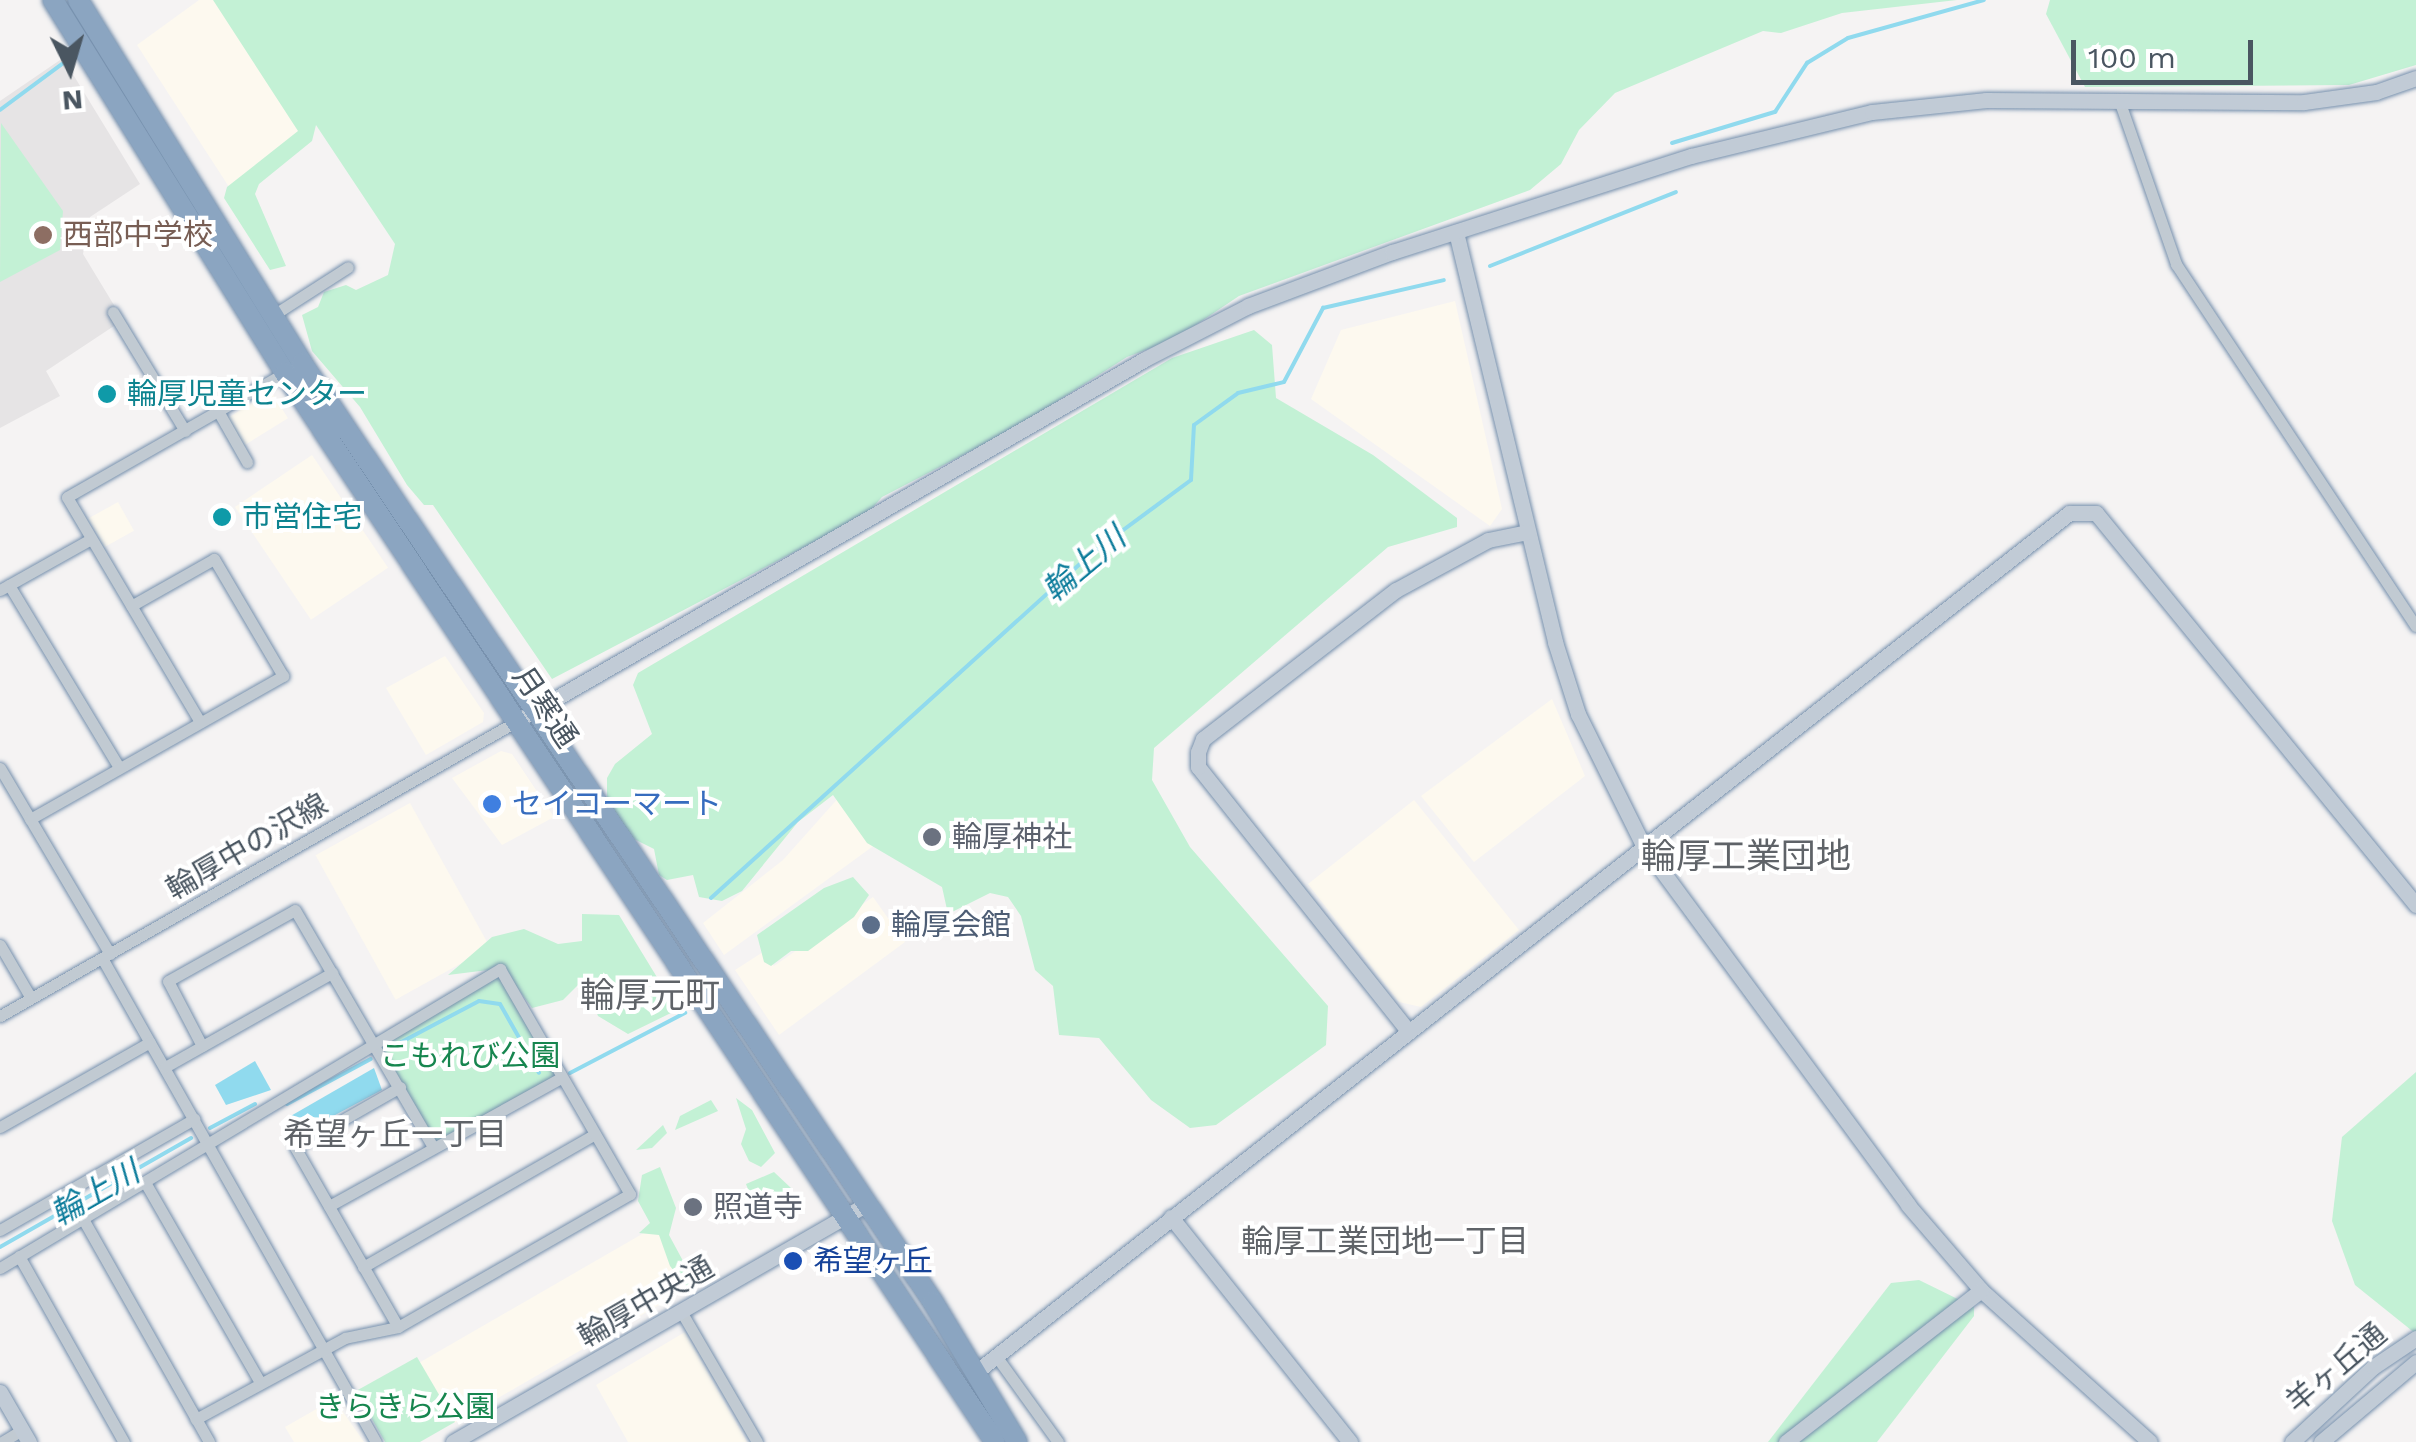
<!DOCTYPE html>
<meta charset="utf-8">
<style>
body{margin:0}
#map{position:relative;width:2416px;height:1442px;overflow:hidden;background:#f5f3f3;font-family:"Work Sans","Noto Sans JP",sans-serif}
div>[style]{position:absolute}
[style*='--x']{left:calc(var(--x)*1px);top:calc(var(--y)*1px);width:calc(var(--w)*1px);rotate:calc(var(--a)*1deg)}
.commercial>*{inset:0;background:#fdf9ef;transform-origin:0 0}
.education>*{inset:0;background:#e6e4e5}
.green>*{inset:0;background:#c3f1d5}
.water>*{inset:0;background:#90daee}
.stream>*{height:4px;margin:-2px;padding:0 2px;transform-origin:2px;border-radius:2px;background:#90daee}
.roads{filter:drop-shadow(0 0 2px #7690ad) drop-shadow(0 0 2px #7690ad)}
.street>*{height:11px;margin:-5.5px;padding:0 5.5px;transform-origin:5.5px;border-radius:5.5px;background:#c1cad2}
.secondary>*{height:15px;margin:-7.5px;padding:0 7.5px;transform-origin:7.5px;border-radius:7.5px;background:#c1cbd6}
.highway>*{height:20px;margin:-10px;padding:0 10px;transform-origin:10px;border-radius:10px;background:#8ba5c1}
.dots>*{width:28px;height:28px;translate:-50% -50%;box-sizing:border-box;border:5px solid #fff;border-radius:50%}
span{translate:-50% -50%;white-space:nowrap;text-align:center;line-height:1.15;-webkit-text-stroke:8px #fff;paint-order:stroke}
.education-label{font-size:30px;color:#785e54}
.left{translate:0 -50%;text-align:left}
.culture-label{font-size:30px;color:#0d838f}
.street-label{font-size:30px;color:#4a5661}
.shop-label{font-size:30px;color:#366cbe}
.worship-label{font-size:30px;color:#5b616d}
.service-label{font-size:30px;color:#4e5e75}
.park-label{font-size:30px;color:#17864f}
.transit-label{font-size:30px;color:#164399}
.water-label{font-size:32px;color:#0c7c9b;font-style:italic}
.neighbourhood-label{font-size:32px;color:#5f6368}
.quarter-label{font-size:35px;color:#5f6368}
.north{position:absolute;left:20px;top:20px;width:100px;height:100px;-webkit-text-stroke:8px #fff;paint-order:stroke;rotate:175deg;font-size:28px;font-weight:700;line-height:40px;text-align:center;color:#4a5661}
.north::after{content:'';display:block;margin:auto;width:35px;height:45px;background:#4a5661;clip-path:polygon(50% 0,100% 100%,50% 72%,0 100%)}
.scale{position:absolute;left:2071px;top:40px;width:182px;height:45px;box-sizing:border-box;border:5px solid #4a5661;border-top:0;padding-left:12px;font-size:30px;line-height:35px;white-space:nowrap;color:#4a5661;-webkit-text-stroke:8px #fff;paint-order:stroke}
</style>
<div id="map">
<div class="commercial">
<div style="clip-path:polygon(199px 0,222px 0,312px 133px,231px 190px,137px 45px)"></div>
<div style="clip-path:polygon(1455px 301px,1502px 509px,1490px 526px,1311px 399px,1341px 330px)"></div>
<div style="left:271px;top:391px;width:32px;height:51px;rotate:58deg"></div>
<div style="left:312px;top:455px;width:136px;height:93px;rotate:56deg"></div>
<div style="left:118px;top:502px;width:33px;height:34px;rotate:61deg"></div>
<div style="clip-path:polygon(445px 656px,484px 713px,483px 722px,426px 755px,386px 688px)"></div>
<div style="clip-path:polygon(1552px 699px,1585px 776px,1474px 862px,1421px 796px)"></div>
<div style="clip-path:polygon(501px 751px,512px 754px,554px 817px,502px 845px,452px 778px)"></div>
<div style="clip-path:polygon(841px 795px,876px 844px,724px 955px,703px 923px,783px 860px)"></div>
<div style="clip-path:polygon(1414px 800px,1519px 930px,1421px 1007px,1399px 1002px,1308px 884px)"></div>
<div style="left:410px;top:803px;width:165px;height:108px;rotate:61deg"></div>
<div style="clip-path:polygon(873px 897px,905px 942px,779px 1035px,735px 970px,763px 952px,774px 966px)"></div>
<div style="left:656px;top:1226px;width:70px;height:273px;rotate:60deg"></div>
<div style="clip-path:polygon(685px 1332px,747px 1442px,628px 1442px,596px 1385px)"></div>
<div style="clip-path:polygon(334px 1399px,364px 1442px,294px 1442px,285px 1427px)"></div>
</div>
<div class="education">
<div style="clip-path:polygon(63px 58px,140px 184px,90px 217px,83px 254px,123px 320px,46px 371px,60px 396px,0 428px,0 101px)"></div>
</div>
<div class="green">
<div style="clip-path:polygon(213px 0,1957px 0,1842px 13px,1781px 33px,1763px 31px,1615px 93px,1579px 130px,1561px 164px,1530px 190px,1239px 296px,1175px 339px,1127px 357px,1017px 427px,882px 497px,867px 514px,552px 679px,433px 505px,424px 505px,407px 485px,360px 407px,312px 351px,302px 315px,318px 307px,324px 292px,346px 285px,356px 290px,388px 275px,395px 244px,316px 125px,312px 141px,259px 184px,255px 194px,286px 266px,270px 270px,224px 198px,227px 187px,298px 131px)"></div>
<div style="clip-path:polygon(2050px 0,2416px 0,2416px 65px,2349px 85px,2085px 87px,2046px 14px)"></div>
<div style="clip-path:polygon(1px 123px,63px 211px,60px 250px,0 282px)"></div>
<div style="clip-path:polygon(1254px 330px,1272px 345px,1276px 398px,1373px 455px,1457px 518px,1457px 527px,1388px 547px,1154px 748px,1152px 780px,1190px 847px,1328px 1006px,1326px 1045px,1216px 1125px,1190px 1128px,1151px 1100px,1099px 1038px,1059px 1035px,1053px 986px,1035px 970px,1021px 916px,1008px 897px,990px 893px,948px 914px,942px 887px,867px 843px,833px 795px,798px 822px,742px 891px,722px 901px,699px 897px,693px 875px,667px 880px,659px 875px,654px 849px,630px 837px,607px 799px,607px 778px,615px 764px,652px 734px,633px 685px,638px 673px,1172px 358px)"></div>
<div style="clip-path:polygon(853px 877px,869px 895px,854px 917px,808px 951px,791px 951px,771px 966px,764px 962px,757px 935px,824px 888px)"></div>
<div style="clip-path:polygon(582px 914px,619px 915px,677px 1010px,628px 1034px,598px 1016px,583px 980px,563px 1000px,532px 1008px,502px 967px,561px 1078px,433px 1147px,371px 1041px,488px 970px,448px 975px,492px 937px,524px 929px,558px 944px,582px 941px)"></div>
<div style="clip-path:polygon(2416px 1072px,2416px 1334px,2355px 1285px,2332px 1221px,2342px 1137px)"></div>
<div style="clip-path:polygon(736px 1098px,752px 1110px,775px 1153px,761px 1167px,749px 1161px,741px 1144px,746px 1129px)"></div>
<div style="clip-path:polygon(711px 1100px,718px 1111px,675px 1130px,680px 1116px)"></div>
<div style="clip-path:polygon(663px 1125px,667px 1133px,652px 1148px,636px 1150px)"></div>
<div style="clip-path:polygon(660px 1167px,676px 1208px,669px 1235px,695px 1283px,687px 1287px,670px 1266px,659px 1235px,639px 1233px,650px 1223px,638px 1201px,642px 1175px)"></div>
<div style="clip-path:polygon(774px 1172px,791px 1188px,755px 1208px,746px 1184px)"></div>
<div style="clip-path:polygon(1919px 1280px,1974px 1307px,1974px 1316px,1877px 1442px,1768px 1442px,1891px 1283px)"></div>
<div style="clip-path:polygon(417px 1357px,455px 1422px,420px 1442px,385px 1442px,356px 1391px)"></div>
</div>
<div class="water">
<div style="clip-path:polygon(255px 1061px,271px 1090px,226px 1105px,215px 1085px)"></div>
<div style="clip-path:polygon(374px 1068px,382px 1090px,294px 1137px,282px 1121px)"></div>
</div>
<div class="stream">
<div style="--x:0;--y:110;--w:77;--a:-36.6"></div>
<div style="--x:1672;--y:143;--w:108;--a:-16.8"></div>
<div style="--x:1775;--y:112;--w:59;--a:-56.9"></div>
<div style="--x:1807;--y:63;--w:48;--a:-31.4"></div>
<div style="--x:1848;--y:38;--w:141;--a:-15.6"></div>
<div style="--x:1490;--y:266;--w:200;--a:-21.7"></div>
<div style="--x:711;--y:898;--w:514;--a:-42.16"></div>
<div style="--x:1092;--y:553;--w:123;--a:-36.4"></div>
<div style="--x:1191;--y:480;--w:55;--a:-86.9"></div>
<div style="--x:1194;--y:425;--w:54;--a:-36"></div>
<div style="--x:1238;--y:393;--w:47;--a:-13.4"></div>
<div style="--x:1284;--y:382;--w:84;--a:-62.2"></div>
<div style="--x:1323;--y:308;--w:124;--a:-13"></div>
<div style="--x:392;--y:1047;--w:98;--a:-27.9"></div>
<div style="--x:479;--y:1001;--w:21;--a:8"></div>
<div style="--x:500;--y:1004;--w:79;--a:60.5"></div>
<div style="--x:570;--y:1073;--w:130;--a:-27.6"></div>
<div style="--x:287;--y:1104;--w:95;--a:-28.2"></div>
<div style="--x:210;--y:1128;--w:51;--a:-28.1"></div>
<div style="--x:0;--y:1247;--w:220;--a:-29.7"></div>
</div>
<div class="roads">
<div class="street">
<div style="--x:2119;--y:100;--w:174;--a:70.8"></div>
<div style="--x:2176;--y:264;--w:434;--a:56.5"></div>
<div style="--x:113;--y:312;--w:139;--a:58.8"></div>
<div style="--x:272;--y:316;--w:90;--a:-32.8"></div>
<div style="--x:218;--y:411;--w:59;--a:60.4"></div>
<div style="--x:9;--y:585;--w:213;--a:58.9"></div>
<div style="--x:0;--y:590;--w:104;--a:-29.3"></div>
<div style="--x:200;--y:722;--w:261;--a:-120.6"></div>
<div style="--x:67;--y:497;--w:257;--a:-29.7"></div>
<div style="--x:0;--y:768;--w:216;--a:59.4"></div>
<div style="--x:30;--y:819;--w:291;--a:-29.5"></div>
<div style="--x:283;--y:676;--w:136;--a:-120.5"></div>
<div style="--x:214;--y:559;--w:95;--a:150.5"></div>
<div style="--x:0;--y:945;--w:61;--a:59.7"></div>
<div style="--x:102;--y:958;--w:556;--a:60.49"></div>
<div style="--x:0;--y:1016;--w:595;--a:-29.71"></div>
<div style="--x:202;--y:1046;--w:73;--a:-117.6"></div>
<div style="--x:168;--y:981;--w:145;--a:-29.2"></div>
<div style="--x:295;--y:910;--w:274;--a:59.8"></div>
<div style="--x:165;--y:1067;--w:192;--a:-29.4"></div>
<div style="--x:0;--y:1127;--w:172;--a:-29.5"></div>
<div style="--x:146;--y:1184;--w:228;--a:60.1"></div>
<div style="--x:329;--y:1206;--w:265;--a:-28.9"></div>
<div style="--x:83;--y:1219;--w:256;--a:60.5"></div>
<div style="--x:0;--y:1230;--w:224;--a:-29.8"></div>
<div style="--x:19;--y:1256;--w:214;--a:60.6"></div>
<div style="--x:363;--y:1267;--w:267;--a:-29.8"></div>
<div style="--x:0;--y:1268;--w:583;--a:-30.88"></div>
<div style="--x:500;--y:969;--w:260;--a:60"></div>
<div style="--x:630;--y:1194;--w:267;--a:150.2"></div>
<div style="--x:398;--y:1327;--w:54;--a:168.3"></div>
<div style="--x:345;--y:1338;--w:170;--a:151.5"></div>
<div style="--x:682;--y:1313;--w:149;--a:59.8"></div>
<div style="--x:398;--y:1327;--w:207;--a:-119.8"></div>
<div style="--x:295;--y:1147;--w:121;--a:-29.7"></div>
<div style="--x:996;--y:1356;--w:106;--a:54.2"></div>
<div style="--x:2;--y:1442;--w:23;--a:-31"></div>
</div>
<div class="secondary">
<div style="--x:1456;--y:232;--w:422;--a:76.4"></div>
<div style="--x:1555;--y:642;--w:76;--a:72.3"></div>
<div style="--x:1578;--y:714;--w:146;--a:63.6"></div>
<div style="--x:1643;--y:845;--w:447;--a:53.6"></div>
<div style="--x:1908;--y:1205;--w:112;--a:49.3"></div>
<div style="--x:1981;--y:1290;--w:227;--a:42"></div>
<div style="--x:527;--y:715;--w:713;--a:-29.94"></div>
<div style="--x:1145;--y:359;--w:116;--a:-27.2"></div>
<div style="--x:1248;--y:306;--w:154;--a:-20.6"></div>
<div style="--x:1392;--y:252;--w:314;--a:-17.8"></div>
<div style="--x:1691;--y:156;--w:186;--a:-13.7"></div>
<div style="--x:1872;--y:112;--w:115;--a:-6"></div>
<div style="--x:1986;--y:100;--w:318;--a:0.4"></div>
<div style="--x:2304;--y:102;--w:73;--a:-7.9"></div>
<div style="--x:2376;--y:92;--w:42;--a:-19.3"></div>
<div style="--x:1409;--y:1032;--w:339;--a:-128.5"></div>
<div style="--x:1198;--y:767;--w:15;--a:-90"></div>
<div style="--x:1198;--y:752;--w:14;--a:-69"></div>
<div style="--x:1203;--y:739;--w:244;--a:-37.7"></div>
<div style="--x:1396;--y:590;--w:105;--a:-28.5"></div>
<div style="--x:1488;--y:540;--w:41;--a:-11.3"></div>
<div style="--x:1171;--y:1217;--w:288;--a:51.5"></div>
<div style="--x:976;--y:1372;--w:1390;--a:-38.16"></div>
<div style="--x:2069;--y:513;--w:27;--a:0"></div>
<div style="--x:2096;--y:513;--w:506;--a:50.77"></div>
<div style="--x:0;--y:1392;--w:58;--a:59.9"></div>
<div style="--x:453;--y:1442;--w:474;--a:-29.9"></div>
<div style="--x:1786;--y:1442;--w:247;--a:-37.9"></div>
<div style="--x:2292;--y:1442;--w:110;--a:-42.8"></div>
<div style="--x:2373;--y:1367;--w:52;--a:-34"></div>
<div style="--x:2321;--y:1442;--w:124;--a:-40.1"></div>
</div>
<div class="highway">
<div style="--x:53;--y:0;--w:439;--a:58.1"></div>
<div style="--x:285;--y:373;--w:1283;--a:56.41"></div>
<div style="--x:78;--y:0;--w:427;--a:58.3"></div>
<div style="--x:302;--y:363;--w:1131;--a:56.1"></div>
<div style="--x:933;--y:1302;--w:163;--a:59"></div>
</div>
</div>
<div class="dots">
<div style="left:43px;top:235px;background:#8d6e63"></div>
<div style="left:107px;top:394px;background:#0f9aa8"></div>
<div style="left:222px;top:517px;background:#0f9aa8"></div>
<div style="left:492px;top:804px;background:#3f7fe0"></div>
<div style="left:932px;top:837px;background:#6b7280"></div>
<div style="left:871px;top:925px;background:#5c6f8a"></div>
<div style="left:693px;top:1207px;background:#6b7280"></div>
<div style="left:793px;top:1261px;background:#1a4fb4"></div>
</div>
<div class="education-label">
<span class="left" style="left:63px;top:235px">西部中学校</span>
</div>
<div class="culture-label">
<span class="left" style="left:127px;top:394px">輪厚児童センター</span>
<span class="left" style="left:242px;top:517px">市営住宅</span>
</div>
<div class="street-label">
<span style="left:545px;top:707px;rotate:56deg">月寒通</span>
<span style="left:247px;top:847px;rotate:-30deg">輪厚中の沢線</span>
<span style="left:646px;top:1302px;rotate:-30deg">輪厚中央通</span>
<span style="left:2336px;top:1368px;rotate:-40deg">羊ヶ丘通</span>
</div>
<div class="shop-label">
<span class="left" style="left:512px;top:804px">セイコーマート</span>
</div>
<div class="worship-label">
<span class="left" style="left:952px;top:837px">輪厚神社</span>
<span class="left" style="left:713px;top:1207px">照道寺</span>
</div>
<div class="service-label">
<span class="left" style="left:891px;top:925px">輪厚会館</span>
</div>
<div class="park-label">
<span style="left:470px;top:1056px">こもれび公園</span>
<span style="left:405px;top:1407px">きらきら公園</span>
</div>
<div class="transit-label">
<span class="left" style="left:813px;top:1261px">希望ヶ丘</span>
</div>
<div class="water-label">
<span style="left:1084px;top:564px;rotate:-40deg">輪上川</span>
<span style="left:95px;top:1193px;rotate:-30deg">輪上川</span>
</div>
<div class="neighbourhood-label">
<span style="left:395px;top:1134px">希望ヶ丘一丁目</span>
<span style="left:1385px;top:1241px">輪厚工業団地一丁目</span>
</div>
<div class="quarter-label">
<span style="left:1746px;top:856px">輪厚工業団地</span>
<span style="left:650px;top:995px">輪厚元町</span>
</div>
<div class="north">N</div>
<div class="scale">100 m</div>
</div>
